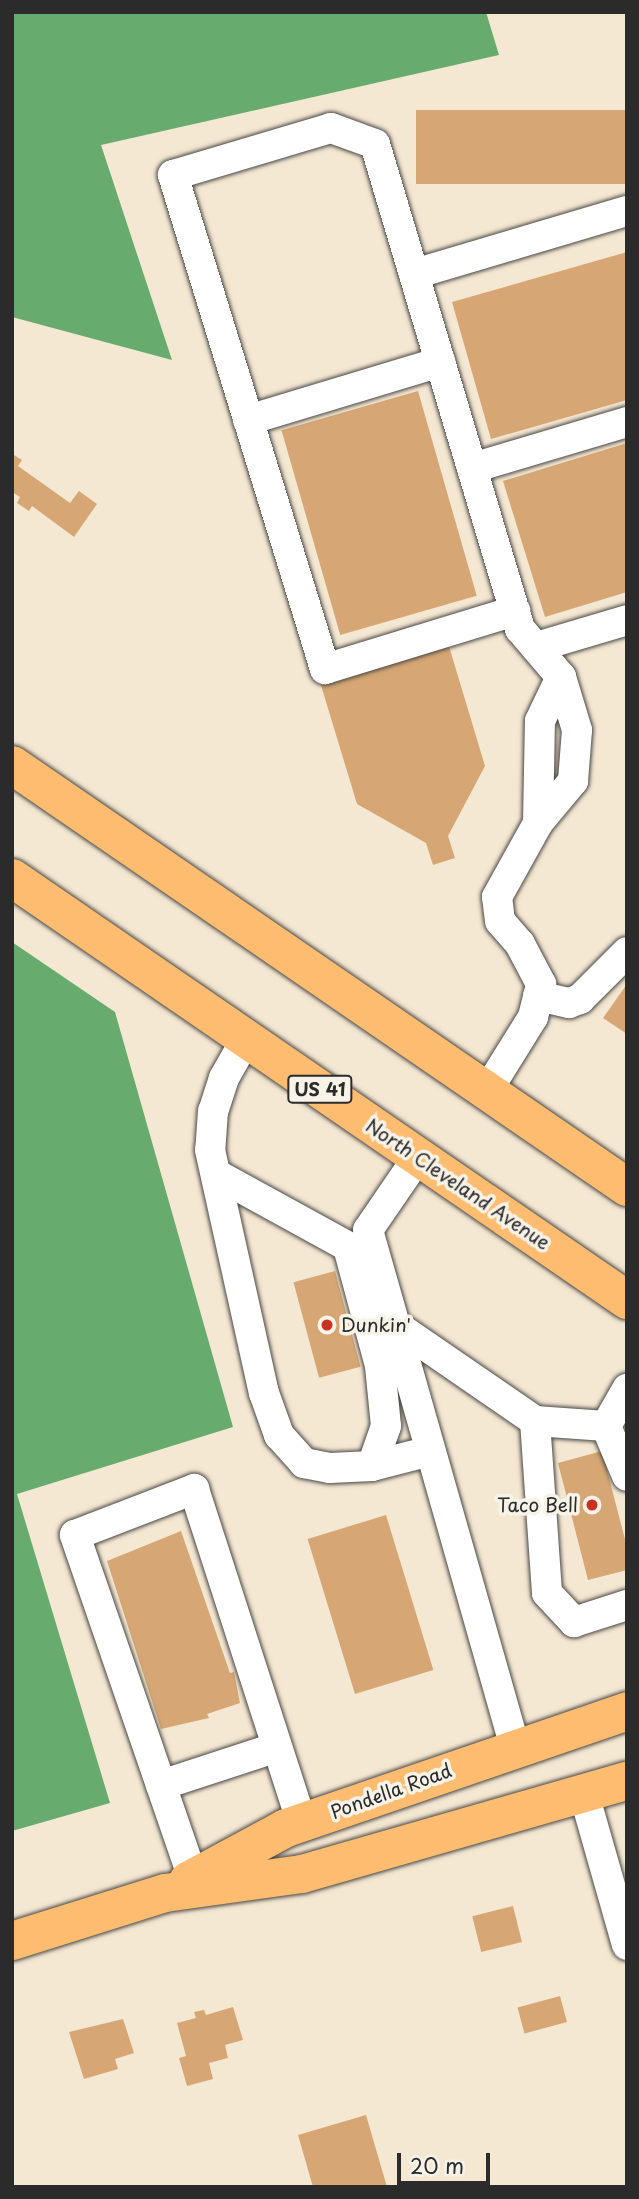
<!DOCTYPE html>
<style>
body{margin:0}
#map{position:relative;width:639px;height:2199px;overflow:hidden;background:#f5e8d3;font-family:"Playpen Sans",sans-serif}
div>[style]{position:absolute}
[style*='--x']{left:calc(var(--x)*1px);top:calc(var(--y)*1px);width:calc(var(--w)*1px);rotate:calc(var(--a)*1deg)}
.forest>*{inset:0;background:#68ab6f}
.building>*{inset:0;background:#d6a774;transform-origin:0 0}
.roads{filter:drop-shadow(0 0 2px #494744) drop-shadow(0 0 2px #494744)}
.minor>*{height:30px;margin:-15px;padding:0 15px;transform-origin:15px;border-radius:15px;background:#fff}
.major>*{height:38px;margin:-19px;padding:0 19px;transform-origin:19px;border-radius:19px;background:#fdbc70}
.dots>*{width:19px;height:19px;translate:-50% -50%;box-sizing:border-box;border:4px solid #f7f3e8;border-radius:50%}
span{translate:-50% -50%;white-space:nowrap;text-align:center;line-height:1.15;-webkit-text-stroke:7px #f7f3e8;paint-order:stroke}
.shield-label span{padding:2px 5px;background:#f7f3e8;border:2px solid;border-radius:5px;-webkit-text-stroke-width:0}
.shield-label{font-size:18px;color:#2b2b2b;font-weight:700}
.street-label{font-size:19px;color:#2b2b2b}
.poi-label{font-size:19px;color:#2b2b2b}
.left{translate:0 -50%;text-align:left}
.right{translate:-100% -50%;text-align:right}
.frame{position:absolute;inset:0;border:14px solid #2b2b2b;pointer-events:none}
.scale{position:absolute;left:397px;top:2153px;width:93px;height:32px;box-sizing:border-box;border:4px solid #2b2b2b;border-top:0;padding-left:9px;font-size:21px;line-height:24px;white-space:nowrap;color:#2b2b2b;-webkit-text-stroke:5px #f7f3e8;paint-order:stroke}
</style>
<div id="map">
<div class="forest">
<div style="clip-path:polygon(12px 12px,486px 12px,499px 55px,101px 145px,172px 360px,12px 317px)"></div>
<div style="clip-path:polygon(12px 942px,115px 1012px,233px 1427px,17px 1494px,110px 1803px,12px 1831px)"></div>
</div>
<div class="building">
<div style="left:627px;top:110px;width:74px;height:211px;rotate:90deg"></div>
<div style="clip-path:polygon(627px 252px,627px 400px,491px 439px,452px 302px)"></div>
<div style="left:418px;top:391px;width:213px;height:142px;rotate:74deg"></div>
<div style="clip-path:polygon(627px 443px,627px 592px,545px 617px,503px 481px)"></div>
<div style="clip-path:polygon(14px 455px,22px 460px,18px 466px,70px 503px,79px 491px,97px 504px,74px 537px,32px 506px,29px 511px,17px 503px,20px 497px,12px 492px)"></div>
<div style="clip-path:polygon(448px 643px,485px 766px,448px 836px,455px 858px,433px 865px,426px 843px,357px 804px,320px 682px)"></div>
<div style="clip-path:polygon(627px 984px,627px 1034px,603px 1018px)"></div>
<div style="left:335px;top:1271px;width:99px;height:43px;rotate:75deg"></div>
<div style="clip-path:polygon(602px 1451px,627px 1547px,627px 1570px,588px 1580px,558px 1463px)"></div>
<div style="left:386px;top:1515px;width:162px;height:82px;rotate:73deg"></div>
<div style="clip-path:polygon(181px 1531px,230px 1673px,234px 1672px,240px 1703px,207px 1714px,209px 1718px,161px 1729px,107px 1561px)"></div>
<div style="left:513px;top:1906px;width:37px;height:42px;rotate:76deg"></div>
<div style="left:560px;top:1996px;width:27px;height:44px;rotate:75deg"></div>
<div style="clip-path:polygon(233px 2007px,243px 2040px,225px 2045px,228px 2058px,209px 2063px,213px 2079px,187px 2086px,179px 2058px,186px 2056px,177px 2023px,196px 2018px,194px 2012px,204px 2010px,206px 2015px)"></div>
<div style="clip-path:polygon(123px 2019px,134px 2053px,115px 2059px,118px 2069px,84px 2079px,69px 2032px)"></div>
<div style="clip-path:polygon(366px 2115px,387px 2187px,313px 2187px,298px 2135px)"></div>
</div>
<div class="roads">
<div class="minor">
<div style="--x:414;--y:274;--w:222;--a:-16.5"></div>
<div style="--x:248;--y:420;--w:201;--a:-16.8"></div>
<div style="--x:472;--y:468;--w:162;--a:-16.5"></div>
<div style="--x:536;--y:647;--w:95;--a:-16.5"></div>
<div style="--x:538;--y:823;--w:102;--a:-88.9"></div>
<div style="--x:540;--y:721;--w:49;--a:-64.5"></div>
<div style="--x:538;--y:996;--w:32;--a:13"></div>
<div style="--x:569;--y:1003;--w:12;--a:-20"></div>
<div style="--x:580;--y:999;--w:66;--a:-45"></div>
<div style="--x:246;--y:1039;--w:45;--a:119.4"></div>
<div style="--x:224;--y:1078;--w:35;--a:108"></div>
<div style="--x:213;--y:1111;--w:39;--a:94"></div>
<div style="--x:210;--y:1150;--w:249;--a:77.5"></div>
<div style="--x:264;--y:1393;--w:45;--a:70.3"></div>
<div style="--x:279;--y:1435;--w:38;--a:48"></div>
<div style="--x:304;--y:1463;--w:26;--a:11"></div>
<div style="--x:330;--y:1468;--w:42;--a:-2.7"></div>
<div style="--x:372;--y:1466;--w:60;--a:-14.5"></div>
<div style="--x:487;--y:1091;--w:87;--a:-58.1"></div>
<div style="--x:533;--y:1017;--w:34;--a:-76"></div>
<div style="--x:541;--y:984;--w:45;--a:-117.7"></div>
<div style="--x:520;--y:944;--w:30;--a:-131"></div>
<div style="--x:500;--y:921;--w:24;--a:-97"></div>
<div style="--x:497;--y:897;--w:85;--a:-61"></div>
<div style="--x:538;--y:823;--w:55;--a:-50.2"></div>
<div style="--x:573;--y:781;--w:51;--a:-85.5"></div>
<div style="--x:577;--y:730;--w:55;--a:-106.8"></div>
<div style="--x:561;--y:677;--w:63;--a:-130.5"></div>
<div style="--x:520;--y:629;--w:506;--a:-106.65"></div>
<div style="--x:375;--y:144;--w:47;--a:-160"></div>
<div style="--x:331;--y:128;--w:165;--a:163.4"></div>
<div style="--x:173;--y:175;--w:517;--a:72.9"></div>
<div style="--x:325;--y:669;--w:199;--a:-17"></div>
<div style="--x:418;--y:1157;--w:88;--a:124.4"></div>
<div style="--x:368;--y:1230;--w:537;--a:74.13"></div>
<div style="--x:216;--y:1174;--w:170;--a:28.8"></div>
<div style="--x:348;--y:1247;--w:123;--a:74.9"></div>
<div style="--x:380;--y:1366;--w:60;--a:84.3"></div>
<div style="--x:386;--y:1426;--w:42;--a:109.3"></div>
<div style="--x:394;--y:1324;--w:171;--a:34.5"></div>
<div style="--x:535;--y:1421;--w:71;--a:4"></div>
<div style="--x:606;--y:1426;--w:43;--a:-60.4"></div>
<div style="--x:535;--y:1421;--w:172;--a:86"></div>
<div style="--x:547;--y:1593;--w:40;--a:47"></div>
<div style="--x:574;--y:1622;--w:56;--a:-17.8"></div>
<div style="--x:606;--y:1426;--w:54;--a:67.2"></div>
<div style="--x:161;--y:1785;--w:122;--a:-18.1"></div>
<div style="--x:584;--y:1794;--w:157;--a:74.1"></div>
<div style="--x:193;--y:1878;--w:363;--a:-109"></div>
<div style="--x:75;--y:1535;--w:128;--a:-21.1"></div>
<div style="--x:194;--y:1489;--w:351;--a:72.1"></div>
</div>
<div class="major">
<div style="--x:12;--y:765;--w:746;--a:34.46"></div>
<div style="--x:12;--y:878;--w:746;--a:34.46"></div>
<div style="--x:188;--y:1881;--w:111;--a:-28.4"></div>
<div style="--x:286;--y:1828;--w:361;--a:-18.9"></div>
<div style="--x:12;--y:1941;--w:160;--a:-17.4"></div>
<div style="--x:165;--y:1893;--w:138;--a:-7.9"></div>
<div style="--x:302;--y:1874;--w:338;--a:-16"></div>
</div>
</div>
<div class="dots">
<div style="left:327px;top:1325px;background:#c8321e"></div>
<div style="left:592px;top:1505px;background:#c8321e"></div>
</div>
<div class="shield-label">
<span style="left:320px;top:1089px">US 41</span>
</div>
<div class="street-label">
<span style="left:458px;top:1184px;rotate:34deg">North Cleveland Avenue</span>
<span style="left:391px;top:1791px;rotate:-20deg">Pondella Road</span>
</div>
<div class="poi-label">
<span class="left" style="left:341px;top:1325px">Dunkin'</span>
<span class="right" style="left:578px;top:1505px">Taco Bell</span>
</div>
<div class="frame"></div>
<div class="scale">20 m</div>
</div>
